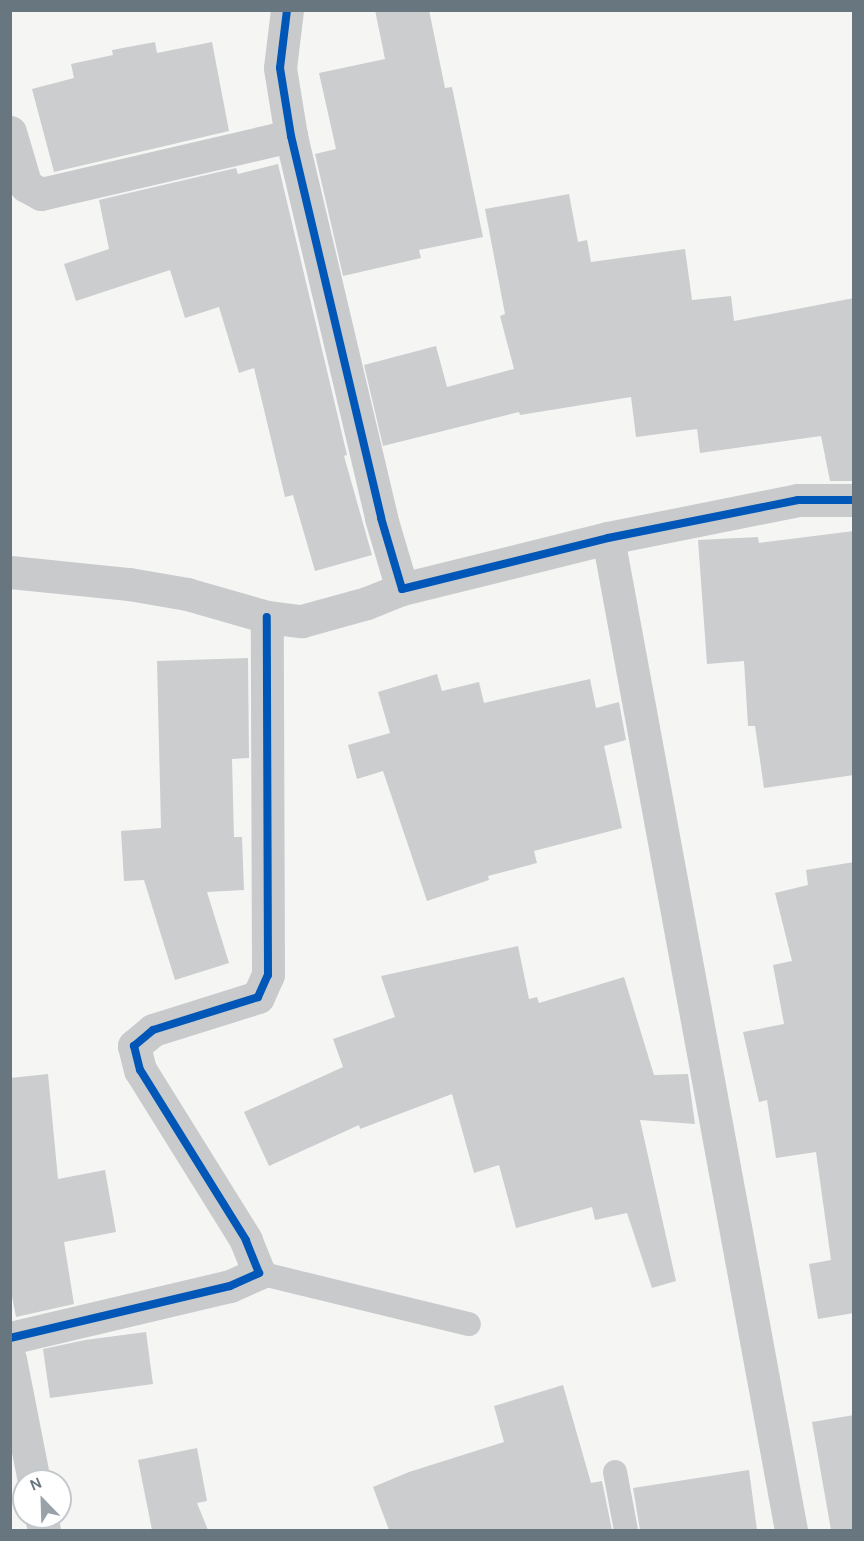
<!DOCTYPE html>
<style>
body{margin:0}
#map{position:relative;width:864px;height:1541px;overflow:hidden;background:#f5f5f4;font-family:Karla,sans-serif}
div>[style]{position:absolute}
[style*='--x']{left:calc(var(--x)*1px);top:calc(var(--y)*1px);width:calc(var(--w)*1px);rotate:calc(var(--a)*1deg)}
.building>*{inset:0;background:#cccdce}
.service>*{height:24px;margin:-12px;padding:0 12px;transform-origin:12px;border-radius:12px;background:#c9cacb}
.minor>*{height:33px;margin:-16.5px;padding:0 16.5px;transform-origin:16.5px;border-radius:16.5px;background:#c9cacb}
.cycleway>*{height:8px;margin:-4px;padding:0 4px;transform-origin:4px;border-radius:4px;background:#0057b8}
span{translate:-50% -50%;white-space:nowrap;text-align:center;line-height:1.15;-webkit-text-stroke:6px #fff;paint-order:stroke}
.frame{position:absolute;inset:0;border:12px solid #687680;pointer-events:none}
.north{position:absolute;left:12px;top:1469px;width:60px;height:60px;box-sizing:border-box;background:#fff;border:2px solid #c3c8cc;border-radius:50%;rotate:337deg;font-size:16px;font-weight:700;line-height:24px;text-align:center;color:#687680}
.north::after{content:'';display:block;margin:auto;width:21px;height:27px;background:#99a2a9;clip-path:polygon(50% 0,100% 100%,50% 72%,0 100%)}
</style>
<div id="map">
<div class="building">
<div style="clip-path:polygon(375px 10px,429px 10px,445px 88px,452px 87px,483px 237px,419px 250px,421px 258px,343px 276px,315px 154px,336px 149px,319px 73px,385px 59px)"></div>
<div style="clip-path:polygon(155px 42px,157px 53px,212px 42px,229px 131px,54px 172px,32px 89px,74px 78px,71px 64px,113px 55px,112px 50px)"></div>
<div style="clip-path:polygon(278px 164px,347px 455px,344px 456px,372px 555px,315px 571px,293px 495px,285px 497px,254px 368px,239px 373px,219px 307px,185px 318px,170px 270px,76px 301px,64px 264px,109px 249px,99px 200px,236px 168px,238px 174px)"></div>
<div style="clip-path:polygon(569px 194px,578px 242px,587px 240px,591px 262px,685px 249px,692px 300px,731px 296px,734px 321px,854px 298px,854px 481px,830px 481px,821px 436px,700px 453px,697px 429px,636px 437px,631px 397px,520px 415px,519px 412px,383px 446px,364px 365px,436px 346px,447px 387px,514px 369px,500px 316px,505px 314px,485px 209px)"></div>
<div style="clip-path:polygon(854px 531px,854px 775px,764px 788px,755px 726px,748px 726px,744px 661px,707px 664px,698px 540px,758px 537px,759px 543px)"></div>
<div style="clip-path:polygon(248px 658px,249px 758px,232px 759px,234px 837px,242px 837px,244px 890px,207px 892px,229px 963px,175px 980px,144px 880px,124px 881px,121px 831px,161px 828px,157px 661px)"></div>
<div style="clip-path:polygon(437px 674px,442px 691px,479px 682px,484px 703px,590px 679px,596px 708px,619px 702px,626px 740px,604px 746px,622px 828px,534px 851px,537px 863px,488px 876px,489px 880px,427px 901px,383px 771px,357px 779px,348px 745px,390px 733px,378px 692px)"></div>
<div style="clip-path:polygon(854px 862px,854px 1313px,818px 1319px,809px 1264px,831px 1260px,816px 1152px,776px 1158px,767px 1100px,759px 1102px,743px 1032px,784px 1024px,773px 965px,792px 961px,775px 893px,808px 885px,806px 870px)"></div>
<div style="clip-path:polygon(518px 946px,529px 999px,537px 997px,539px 1003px,624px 977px,654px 1075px,688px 1074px,695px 1124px,640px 1120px,676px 1281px,652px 1288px,627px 1213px,595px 1220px,592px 1207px,516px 1228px,499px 1165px,474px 1173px,452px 1094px,360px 1129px,359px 1125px,269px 1166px,244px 1112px,343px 1067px,333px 1039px,395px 1017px,381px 976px)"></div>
<div style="clip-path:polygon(48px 1074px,58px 1179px,105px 1170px,116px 1232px,64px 1242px,74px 1304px,16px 1317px,10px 1286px,10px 1078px)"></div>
<div style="clip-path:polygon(146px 1332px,153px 1384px,50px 1398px,43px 1349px,85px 1340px)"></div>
<div style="clip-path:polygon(563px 1385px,591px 1483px,602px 1481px,612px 1530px,389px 1530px,373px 1487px,409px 1472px,504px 1442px,494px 1406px)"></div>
<div style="clip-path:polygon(854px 1415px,854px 1530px,831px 1530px,812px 1422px)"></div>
<div style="clip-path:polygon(197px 1448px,207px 1501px,197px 1503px,208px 1530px,152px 1530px,138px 1460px)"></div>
<div style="clip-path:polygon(749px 1470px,757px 1530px,640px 1530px,633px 1488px)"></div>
</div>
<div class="service">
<div style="--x:259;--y:1273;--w:216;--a:13.7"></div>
<div style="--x:615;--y:1472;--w:59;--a:79.3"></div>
</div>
<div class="minor">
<div style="--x:287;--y:10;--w:58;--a:96.9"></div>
<div style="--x:280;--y:68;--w:69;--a:80.8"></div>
<div style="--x:291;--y:136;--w:392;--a:76.7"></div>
<div style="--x:381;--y:518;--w:74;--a:73.5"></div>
<div style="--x:402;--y:589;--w:212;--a:-13.9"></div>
<div style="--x:608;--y:538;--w:194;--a:-11.3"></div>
<div style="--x:798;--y:500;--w:56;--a:0"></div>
<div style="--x:10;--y:132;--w:56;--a:73.5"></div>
<div style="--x:26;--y:186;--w:17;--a:28"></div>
<div style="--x:41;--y:194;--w:257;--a:-13.1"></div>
<div style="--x:608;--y:538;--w:1009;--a:79.55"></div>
<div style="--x:10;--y:572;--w:120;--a:5.8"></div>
<div style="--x:129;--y:584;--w:59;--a:9.8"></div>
<div style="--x:187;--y:594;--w:83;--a:16"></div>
<div style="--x:267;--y:617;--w:35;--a:7"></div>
<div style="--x:302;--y:621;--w:67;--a:-15.5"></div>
<div style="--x:367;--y:603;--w:38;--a:-22"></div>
<div style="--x:10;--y:1338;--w:226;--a:-13.3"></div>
<div style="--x:230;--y:1286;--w:32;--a:-24"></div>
<div style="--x:259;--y:1273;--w:35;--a:-112"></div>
<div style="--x:246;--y:1240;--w:200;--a:-121.9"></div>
<div style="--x:140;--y:1070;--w:25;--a:-104"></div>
<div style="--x:134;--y:1046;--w:25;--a:-40"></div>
<div style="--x:153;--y:1030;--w:110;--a:-17.4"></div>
<div style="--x:258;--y:997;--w:24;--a:-66"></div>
<div style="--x:268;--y:975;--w:358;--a:-90.2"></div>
<div style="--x:10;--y:1359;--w:124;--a:78.9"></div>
<div style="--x:41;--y:1517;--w:13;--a:77"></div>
</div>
<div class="cycleway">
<div style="--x:287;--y:10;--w:58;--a:96.9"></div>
<div style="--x:280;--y:68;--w:69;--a:80.8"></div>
<div style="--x:291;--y:136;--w:392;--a:76.7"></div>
<div style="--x:381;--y:518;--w:74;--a:73.5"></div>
<div style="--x:402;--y:589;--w:212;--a:-13.9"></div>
<div style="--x:608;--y:538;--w:194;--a:-11.3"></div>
<div style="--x:798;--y:500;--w:56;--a:0"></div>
<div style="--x:10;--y:1338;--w:226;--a:-13.3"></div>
<div style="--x:230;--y:1286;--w:32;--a:-24"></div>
<div style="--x:259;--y:1273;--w:35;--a:-112"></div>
<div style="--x:246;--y:1240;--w:200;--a:-121.9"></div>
<div style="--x:140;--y:1070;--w:25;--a:-104"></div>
<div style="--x:134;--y:1046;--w:25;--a:-40"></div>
<div style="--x:153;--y:1030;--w:110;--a:-17.4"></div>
<div style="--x:258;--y:997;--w:24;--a:-66"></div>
<div style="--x:268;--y:975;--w:358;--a:-90.2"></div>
</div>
<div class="frame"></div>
<div class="north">N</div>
</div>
